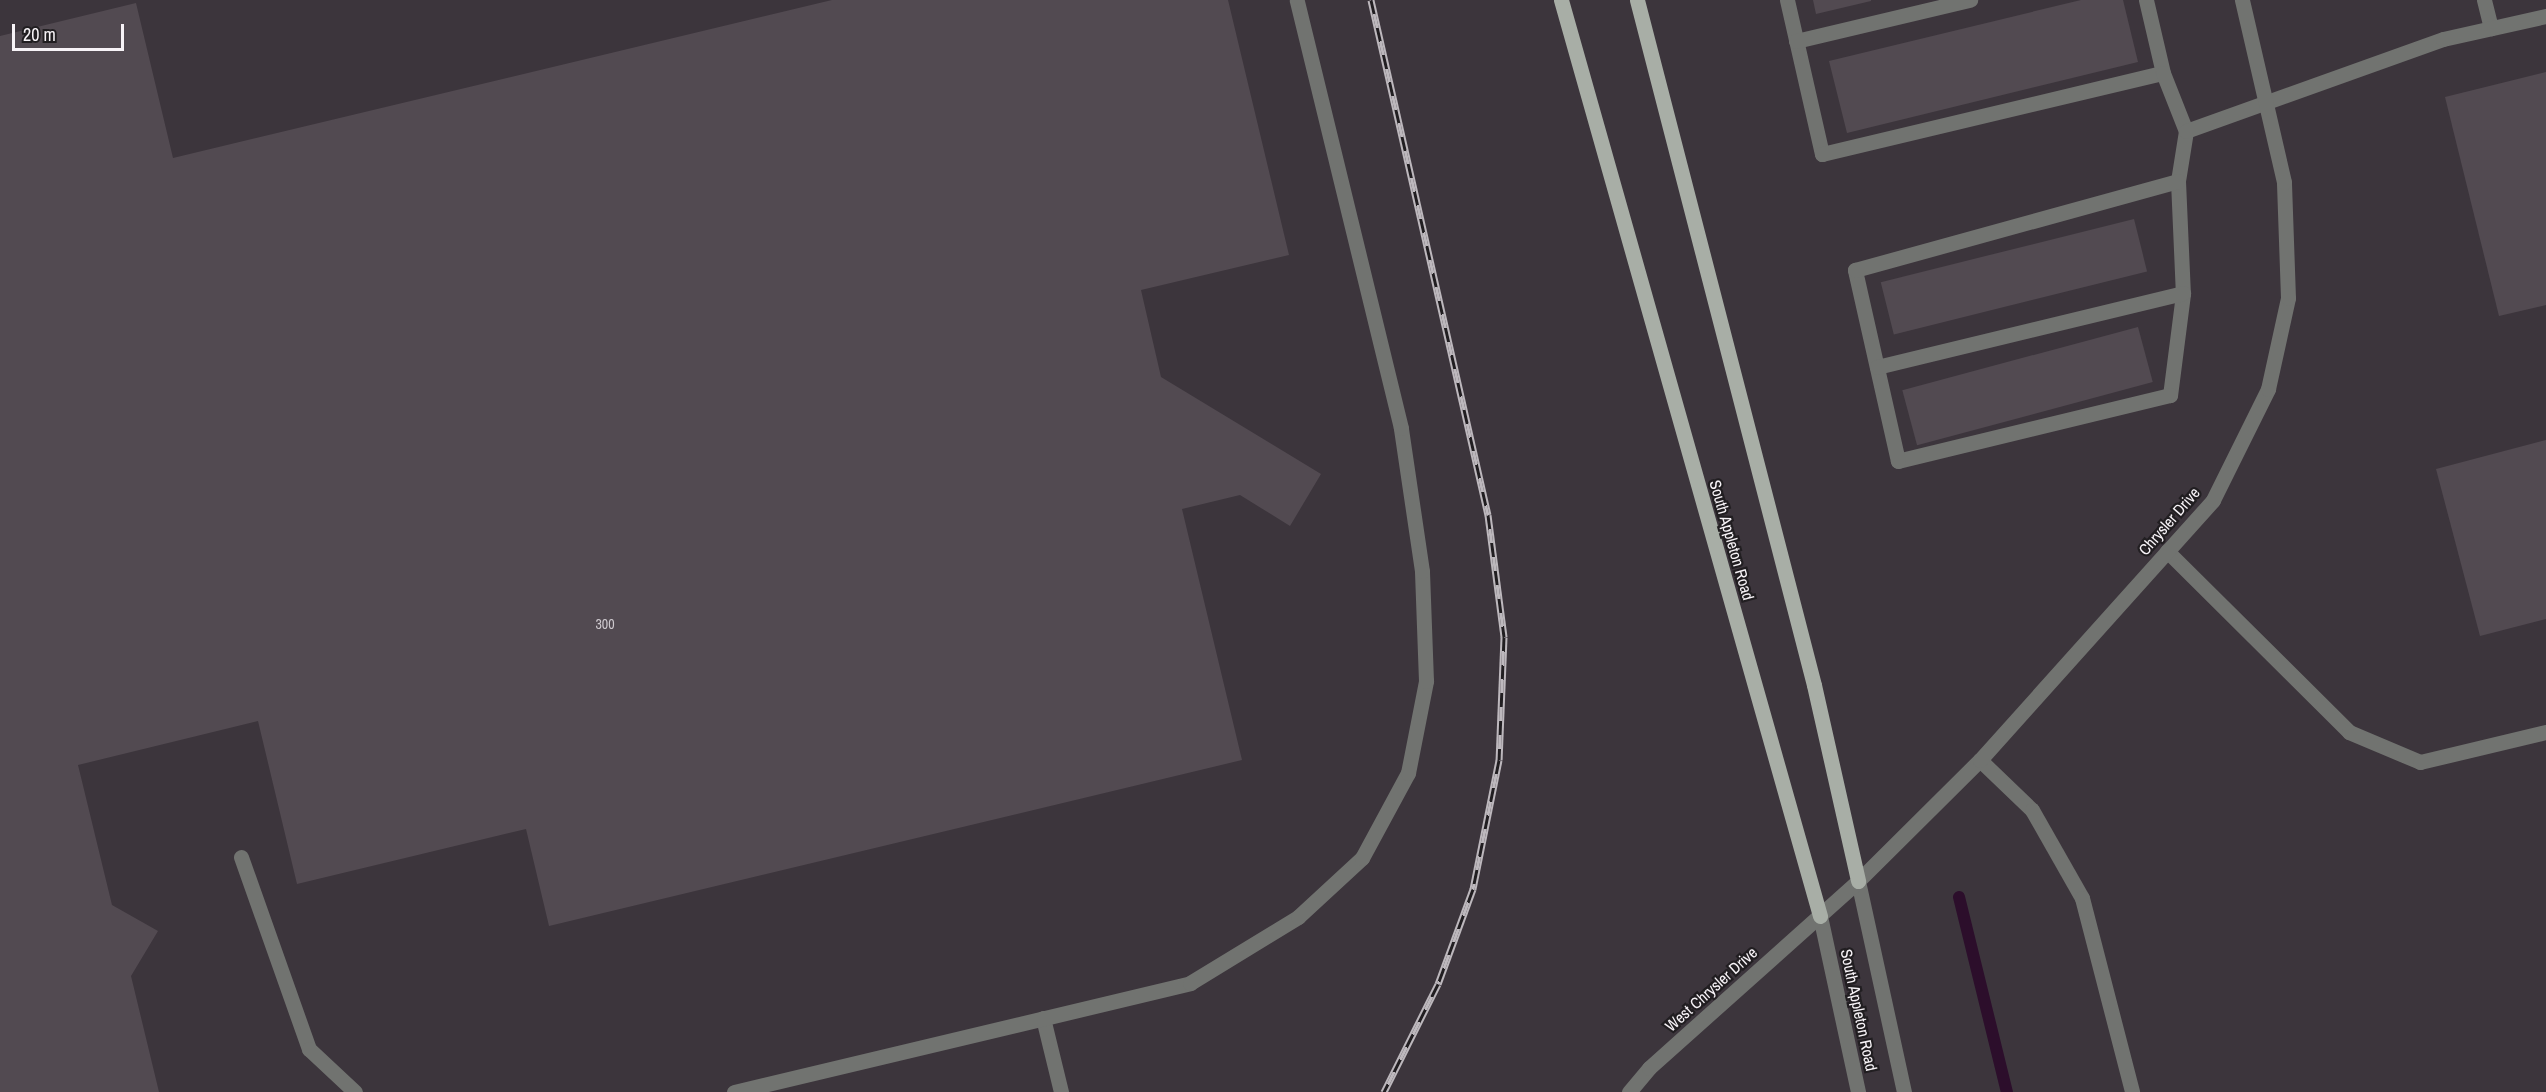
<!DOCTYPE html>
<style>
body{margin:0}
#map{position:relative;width:2546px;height:1092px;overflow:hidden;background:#3c353c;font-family:"Archivo Narrow",sans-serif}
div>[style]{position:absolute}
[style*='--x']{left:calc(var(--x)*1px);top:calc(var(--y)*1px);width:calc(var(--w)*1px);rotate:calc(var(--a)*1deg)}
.stream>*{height:12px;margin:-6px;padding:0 6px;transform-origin:6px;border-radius:6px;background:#2c0e2b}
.building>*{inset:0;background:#524a51;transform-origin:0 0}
.minor>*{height:15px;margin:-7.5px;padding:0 7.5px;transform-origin:7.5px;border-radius:7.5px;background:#717370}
.major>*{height:15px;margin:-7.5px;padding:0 7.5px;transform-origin:7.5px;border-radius:7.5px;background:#a8aea6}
.rail>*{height:7px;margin-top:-3.5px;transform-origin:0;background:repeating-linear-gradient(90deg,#211e21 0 14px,#bdb8bd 0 28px);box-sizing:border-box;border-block:2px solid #bdb8bd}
span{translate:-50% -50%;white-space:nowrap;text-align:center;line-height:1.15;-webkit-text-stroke:4.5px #211e21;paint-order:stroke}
.number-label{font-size:14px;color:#cec9ce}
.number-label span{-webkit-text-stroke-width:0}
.street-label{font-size:16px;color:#f7f3f7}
.scale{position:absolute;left:12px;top:24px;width:112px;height:27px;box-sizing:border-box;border:3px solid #f7f3f7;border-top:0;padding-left:8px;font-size:18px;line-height:21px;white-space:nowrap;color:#f7f3f7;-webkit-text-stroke:4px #211e21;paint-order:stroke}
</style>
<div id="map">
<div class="stream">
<div style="--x:1959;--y:897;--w:201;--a:76.2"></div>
</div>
<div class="building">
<div style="clip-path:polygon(832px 0,1228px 0,1289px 255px,1141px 290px,1161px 377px,1321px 474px,1290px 526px,1240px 495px,1182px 509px,1242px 760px,549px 926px,526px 829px,297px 884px,258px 721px,78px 765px,112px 905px,158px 931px,131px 976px,159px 1092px,0 1092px,0 36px,136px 3px,173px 158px)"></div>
<div style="clip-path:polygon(1813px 0,1871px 0,1871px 1px,1816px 14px)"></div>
<div style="clip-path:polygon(2081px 0,2123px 0,2138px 62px,1847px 133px,1829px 61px)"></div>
<div style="clip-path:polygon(2546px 72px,2546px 305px,2499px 316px,2445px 97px)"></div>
<div style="left:2134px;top:219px;width:54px;height:261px;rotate:76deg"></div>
<div style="left:2138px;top:327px;width:57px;height:244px;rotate:75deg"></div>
<div style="clip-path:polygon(2546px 440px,2546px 619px,2480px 636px,2436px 469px)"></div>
</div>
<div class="minor">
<div style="--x:1787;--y:0;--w:158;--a:77.2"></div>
<div style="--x:1822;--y:154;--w:350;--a:-13.4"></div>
<div style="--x:2146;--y:0;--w:75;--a:76.9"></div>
<div style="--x:2163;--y:73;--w:62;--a:68.4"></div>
<div style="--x:2186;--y:131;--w:51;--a:99.1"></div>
<div style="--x:2178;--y:181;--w:113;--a:87.5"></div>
<div style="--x:2183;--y:294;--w:102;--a:97.3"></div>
<div style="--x:2170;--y:395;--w:280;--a:166.4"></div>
<div style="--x:1898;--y:461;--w:196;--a:-102.7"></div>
<div style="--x:1855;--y:270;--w:335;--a:-15.4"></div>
<div style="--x:2484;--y:0;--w:29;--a:76"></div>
<div style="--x:1796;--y:41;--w:179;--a:-13.3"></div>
<div style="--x:2186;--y:131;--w:273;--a:-19.7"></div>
<div style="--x:2443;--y:39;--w:106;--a:-12.6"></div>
<div style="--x:1877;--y:367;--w:315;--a:-13.6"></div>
<div style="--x:2167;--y:551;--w:257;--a:44.8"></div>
<div style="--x:2349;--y:732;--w:77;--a:22.9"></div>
<div style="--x:2420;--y:762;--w:130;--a:-13.4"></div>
<div style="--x:1980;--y:760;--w:72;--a:43.9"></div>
<div style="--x:2032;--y:810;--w:101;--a:60.4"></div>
<div style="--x:2082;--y:898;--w:200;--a:75.5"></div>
<div style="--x:241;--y:857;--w:204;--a:70.5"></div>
<div style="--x:309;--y:1049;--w:63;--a:43.1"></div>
<div style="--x:1858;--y:881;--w:216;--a:77.7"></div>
<div style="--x:1820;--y:916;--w:180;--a:77.8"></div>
<div style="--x:1043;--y:1018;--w:76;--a:76.3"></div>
<div style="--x:734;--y:1092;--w:469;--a:-13.4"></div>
<div style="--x:1190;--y:983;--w:127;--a:-31.4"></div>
<div style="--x:1298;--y:917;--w:87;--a:-42.7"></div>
<div style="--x:1362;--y:858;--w:97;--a:-61.6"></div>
<div style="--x:1408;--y:773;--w:94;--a:-78.9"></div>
<div style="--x:1426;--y:681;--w:110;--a:-92.1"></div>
<div style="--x:1422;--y:571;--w:145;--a:-98.4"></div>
<div style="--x:1401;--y:428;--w:440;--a:-103.7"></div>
<div style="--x:1629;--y:1092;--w:31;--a:-50"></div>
<div style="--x:1649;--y:1068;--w:280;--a:-41.8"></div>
<div style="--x:1858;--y:881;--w:172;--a:-44.8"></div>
<div style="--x:1980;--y:760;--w:349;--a:-48.1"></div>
<div style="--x:2213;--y:500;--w:124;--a:-63.6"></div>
<div style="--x:2268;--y:389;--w:93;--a:-77.6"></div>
<div style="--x:2288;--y:298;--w:116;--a:-92"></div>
<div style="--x:2284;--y:182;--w:187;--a:-103"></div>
</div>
<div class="major">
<div style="--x:1561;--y:0;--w:952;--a:74.21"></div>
<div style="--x:1637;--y:0;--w:707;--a:75.51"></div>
<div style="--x:1814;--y:685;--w:201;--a:77.3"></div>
</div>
<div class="rail">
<div style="--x:1371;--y:0;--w:528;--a:77.2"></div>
<div style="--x:1488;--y:515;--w:123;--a:82.5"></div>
<div style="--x:1504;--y:637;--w:123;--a:92.3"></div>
<div style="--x:1499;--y:760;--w:132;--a:101.4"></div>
<div style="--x:1473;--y:889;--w:101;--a:110.2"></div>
<div style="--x:1438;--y:984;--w:121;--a:116.6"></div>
</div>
<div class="number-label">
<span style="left:605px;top:624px">300</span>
</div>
<div class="street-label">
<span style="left:2169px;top:521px;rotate:-49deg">Chrysler Drive</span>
<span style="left:1732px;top:540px;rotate:74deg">South Appleton Road</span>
<span style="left:1711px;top:989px;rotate:-42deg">West Chrysler Drive</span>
<span style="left:1859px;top:1010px;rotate:78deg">South Appleton Road</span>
</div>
<div class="scale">20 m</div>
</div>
